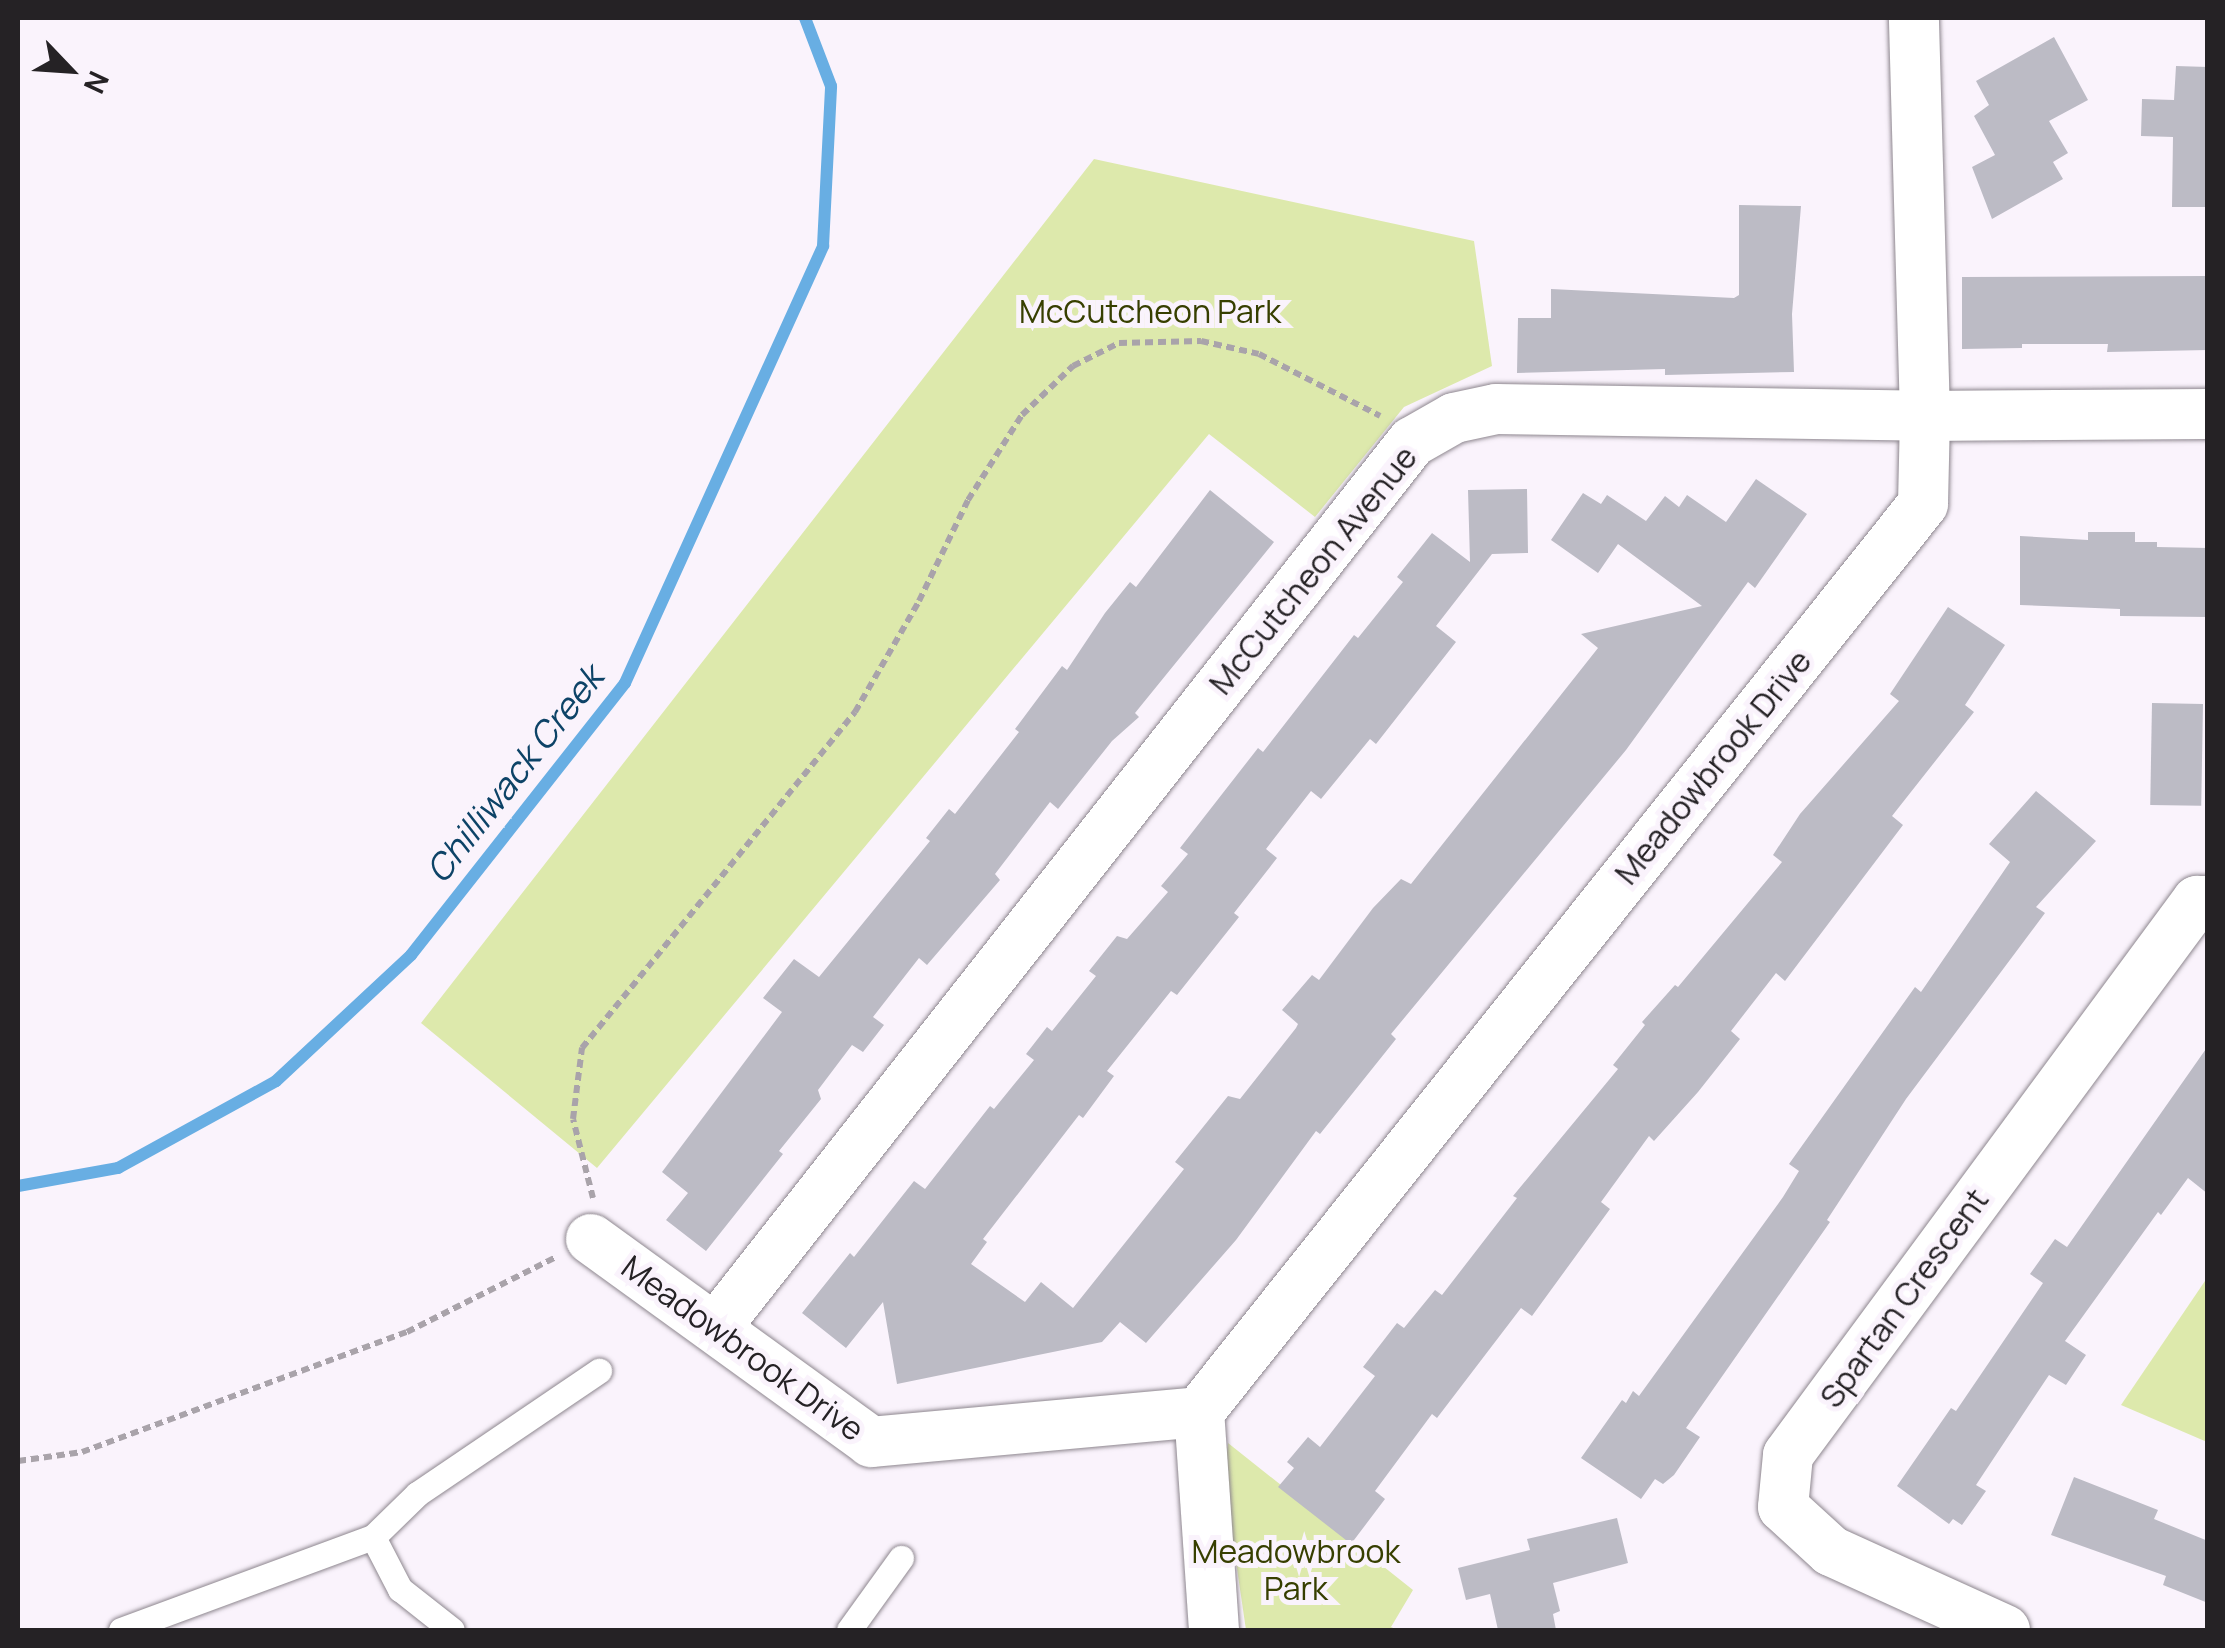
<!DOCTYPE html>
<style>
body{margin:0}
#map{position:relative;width:2225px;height:1648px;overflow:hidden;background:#faf3fc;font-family:Manrope,sans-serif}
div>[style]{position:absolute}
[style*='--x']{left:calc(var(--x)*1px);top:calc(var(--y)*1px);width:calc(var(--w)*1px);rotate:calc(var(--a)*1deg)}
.green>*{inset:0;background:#dde9ac}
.stream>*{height:12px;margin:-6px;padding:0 6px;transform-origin:6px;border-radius:6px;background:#68aee3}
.building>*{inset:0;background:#bcbbc5;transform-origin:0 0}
.path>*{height:6px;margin-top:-3px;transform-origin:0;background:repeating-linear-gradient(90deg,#a9a3aa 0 8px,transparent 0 13px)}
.roads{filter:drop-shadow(0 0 2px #8e878f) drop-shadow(0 0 2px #8e878f)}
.lane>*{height:25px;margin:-12.5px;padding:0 12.5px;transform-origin:12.5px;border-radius:12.5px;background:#fff}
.street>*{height:50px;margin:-25px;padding:0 25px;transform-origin:25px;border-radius:25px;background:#fff}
span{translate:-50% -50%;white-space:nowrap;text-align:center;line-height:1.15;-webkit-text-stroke:10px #faf3fc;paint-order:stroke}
.park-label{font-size:32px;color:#373f00}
.street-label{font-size:32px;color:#252225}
.water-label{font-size:35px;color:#0d4367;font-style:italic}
.frame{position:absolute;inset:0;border:20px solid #252225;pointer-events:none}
.north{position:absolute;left:20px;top:20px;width:100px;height:100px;-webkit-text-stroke:8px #faf3fc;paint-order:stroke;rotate:115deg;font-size:28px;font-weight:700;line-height:40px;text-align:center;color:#252225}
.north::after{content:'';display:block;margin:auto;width:35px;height:45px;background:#252225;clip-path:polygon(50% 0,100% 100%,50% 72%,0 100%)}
</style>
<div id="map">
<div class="green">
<div style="clip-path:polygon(1094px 159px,1474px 241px,1492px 366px,1404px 407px,1315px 517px,1209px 434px,597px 1168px,421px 1023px)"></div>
<div style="clip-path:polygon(2207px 1278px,2207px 1442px,2121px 1405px)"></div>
<div style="clip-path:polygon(1228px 1443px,1413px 1590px,1391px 1627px,1398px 1630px,1246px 1630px,1224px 1480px)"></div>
</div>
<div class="stream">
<div style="--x:18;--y:1186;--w:102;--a:-10.2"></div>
<div style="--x:118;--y:1168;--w:180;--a:-28.8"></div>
<div style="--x:276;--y:1081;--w:185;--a:-43"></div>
<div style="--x:411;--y:955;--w:346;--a:-51.8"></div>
<div style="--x:625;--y:683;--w:480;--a:-65.6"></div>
<div style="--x:823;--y:246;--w:160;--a:-87.1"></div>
<div style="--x:831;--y:86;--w:73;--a:-110.9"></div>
</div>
<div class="building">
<div style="clip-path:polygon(2054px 37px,2088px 100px,2049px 121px,2068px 153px,2053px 162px,2063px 179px,1992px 219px,1972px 167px,1995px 155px,1974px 116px,1989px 105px,1976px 81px)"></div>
<div style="clip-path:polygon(2176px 66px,2208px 67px,2208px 207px,2172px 207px,2173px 137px,2141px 136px,2142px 99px,2174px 100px)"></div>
<div style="clip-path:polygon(1739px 205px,1801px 206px,1792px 314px,1794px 372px,1665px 375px,1665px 369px,1517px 373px,1518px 318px,1551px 318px,1551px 289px,1734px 298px,1739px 295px)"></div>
<div style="clip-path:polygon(2208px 276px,2208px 350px,2107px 352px,2108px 344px,2022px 344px,2022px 348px,1962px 349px,1962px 277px)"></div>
<div style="clip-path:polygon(1756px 479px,1807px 514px,1755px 588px,1748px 582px,1626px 750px,1391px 1034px,1396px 1039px,1320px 1134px,1316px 1131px,1236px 1240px,1146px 1343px,1120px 1322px,1102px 1342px,897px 1384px,883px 1302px,846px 1348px,802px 1313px,850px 1253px,854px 1257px,914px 1181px,925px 1189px,990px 1106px,994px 1109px,1034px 1060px,1026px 1054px,1047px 1027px,1052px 1031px,1096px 976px,1089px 971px,1117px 936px,1127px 939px,1168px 892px,1161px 886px,1188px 854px,1180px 848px,1258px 748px,1263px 752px,1354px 635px,1358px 638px,1403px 582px,1397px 577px,1432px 533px,1470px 562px,1468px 490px,1527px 489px,1528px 553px,1492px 554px,1436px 626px,1456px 642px,1376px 744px,1370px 739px,1321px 799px,1311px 791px,1266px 849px,1277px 858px,1234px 913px,1239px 917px,1177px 995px,1171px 991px,1107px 1071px,1114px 1076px,1083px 1118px,1079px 1115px,983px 1239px,987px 1242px,971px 1264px,1025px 1302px,1041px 1282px,1073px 1308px,1184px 1169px,1175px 1162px,1228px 1096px,1240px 1099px,1296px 1028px,1298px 1024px,1282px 1010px,1312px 975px,1319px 980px,1373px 908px,1401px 879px,1411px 884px,1598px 648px,1581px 634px,1702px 606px,1618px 544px,1598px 573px,1551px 540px,1583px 493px,1601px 504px,1607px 495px,1646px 521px,1665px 496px,1679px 507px,1687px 495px,1726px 522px)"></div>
<div style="clip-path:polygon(1210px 490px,1274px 542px,1135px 713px,1139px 717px,1112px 741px,1058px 809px,1050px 802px,995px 874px,1000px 880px,927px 965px,919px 958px,873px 1017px,884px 1025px,863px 1052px,852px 1045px,818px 1090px,821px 1099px,779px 1151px,783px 1154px,706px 1251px,666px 1220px,688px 1193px,662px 1172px,782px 1012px,763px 998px,794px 959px,819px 977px,930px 841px,926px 838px,949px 809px,955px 814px,1019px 732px,1015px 729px,1062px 666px,1067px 670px,1105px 613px,1130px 582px,1136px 587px)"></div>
<div style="clip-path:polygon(2088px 532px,2135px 532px,2135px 542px,2157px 542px,2157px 547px,2208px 548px,2208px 617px,2120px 616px,2120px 609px,2020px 605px,2020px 536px,2088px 540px)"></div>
<div style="clip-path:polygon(1948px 607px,2005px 645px,1965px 705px,1974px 712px,1892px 816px,1903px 825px,1785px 981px,1776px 973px,1731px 1031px,1740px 1039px,1698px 1092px,1654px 1141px,1649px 1136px,1601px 1202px,1610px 1209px,1532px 1316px,1521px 1308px,1437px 1418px,1432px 1414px,1375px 1491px,1385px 1499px,1351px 1544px,1278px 1487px,1294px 1468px,1287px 1462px,1308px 1437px,1320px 1447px,1375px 1376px,1363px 1367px,1397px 1323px,1404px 1328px,1435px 1290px,1442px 1295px,1517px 1198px,1513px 1196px,1618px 1069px,1613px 1065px,1645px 1025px,1642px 1022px,1675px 985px,1678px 987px,1782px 862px,1773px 855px,1800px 814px,1899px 701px,1890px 694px)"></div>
<div style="left:2152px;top:703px;width:51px;height:102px;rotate:1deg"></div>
<div style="clip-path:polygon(2036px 791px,2096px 841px,2036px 907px,2045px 913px,1906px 1099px,1827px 1220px,1830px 1222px,1686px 1428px,1700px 1437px,1674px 1475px,1663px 1484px,1655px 1479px,1641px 1499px,1581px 1458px,1622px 1400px,1626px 1403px,1633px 1391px,1639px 1396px,1783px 1197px,1799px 1171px,1789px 1164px,1915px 987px,1921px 992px,2010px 862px,1989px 844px)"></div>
<div style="clip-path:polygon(2208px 1046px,2208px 1194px,2188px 1178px,2161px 1215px,2158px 1212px,2065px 1341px,2086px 1355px,2066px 1385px,2049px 1375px,1976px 1485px,1986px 1491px,1962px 1525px,1953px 1519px,1949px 1524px,1897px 1486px,1951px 1408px,1956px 1411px,2043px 1283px,2030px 1274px,2055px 1239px,2067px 1247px)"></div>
<div style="clip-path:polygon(2074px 1477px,2158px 1510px,2154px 1519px,2208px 1541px,2208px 1603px,2163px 1585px,2166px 1576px,2051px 1535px)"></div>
<div style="clip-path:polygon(1617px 1518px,1628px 1563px,1553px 1583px,1560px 1611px,1553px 1614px,1556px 1630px,1498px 1630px,1490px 1594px,1466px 1600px,1458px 1568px,1530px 1550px,1527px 1539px)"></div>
</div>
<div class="path">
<div style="--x:593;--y:1198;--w:81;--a:-104.2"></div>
<div style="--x:573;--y:1119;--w:72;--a:-82.8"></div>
<div style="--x:582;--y:1048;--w:433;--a:-50.9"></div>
<div style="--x:855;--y:712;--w:128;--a:-60"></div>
<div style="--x:919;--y:601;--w:112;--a:-64.1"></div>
<div style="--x:968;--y:500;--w:101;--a:-57.6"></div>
<div style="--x:1022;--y:415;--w:71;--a:-43.9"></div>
<div style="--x:1073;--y:366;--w:51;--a:-26.6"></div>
<div style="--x:1119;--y:343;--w:82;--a:-1.4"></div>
<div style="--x:1201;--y:341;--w:59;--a:12.6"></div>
<div style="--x:1259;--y:354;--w:136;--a:27.1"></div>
<div style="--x:18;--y:1461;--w:65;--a:-8"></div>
<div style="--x:82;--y:1452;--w:346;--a:-20.3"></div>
<div style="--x:407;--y:1332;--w:165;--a:-26.7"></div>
</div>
<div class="roads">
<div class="lane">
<div style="--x:373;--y:1537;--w:59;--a:62.6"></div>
<div style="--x:400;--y:1589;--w:66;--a:38.3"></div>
<div style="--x:121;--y:1630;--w:269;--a:-20.3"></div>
<div style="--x:373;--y:1537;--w:62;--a:-44.3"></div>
<div style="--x:417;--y:1494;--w:220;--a:-34.1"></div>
<div style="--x:849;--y:1630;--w:89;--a:-54.2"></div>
</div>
<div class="street">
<div style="--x:591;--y:1239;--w:346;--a:35.9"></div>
<div style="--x:871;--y:1442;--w:329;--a:-5.2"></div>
<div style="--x:716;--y:1327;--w:1126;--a:-51.82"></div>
<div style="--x:1412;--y:442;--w:48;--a:-29.7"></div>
<div style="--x:1454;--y:418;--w:43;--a:-12.1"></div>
<div style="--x:1496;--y:409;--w:429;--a:0.9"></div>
<div style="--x:1925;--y:416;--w:283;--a:-0.4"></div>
<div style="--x:1214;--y:1630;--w:219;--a:-93.9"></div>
<div style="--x:1199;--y:1412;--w:1161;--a:-51.43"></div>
<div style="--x:1923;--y:504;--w:88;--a:-88.7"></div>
<div style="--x:1925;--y:416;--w:398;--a:-91.6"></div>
<div style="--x:2005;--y:1630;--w:191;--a:-155.6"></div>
<div style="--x:1831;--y:1551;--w:65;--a:-137.5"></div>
<div style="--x:1783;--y:1507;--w:52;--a:-84.5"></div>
<div style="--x:1788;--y:1455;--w:689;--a:-53.56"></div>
<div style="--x:2197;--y:901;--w:11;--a:0"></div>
</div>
</div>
<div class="park-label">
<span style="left:1150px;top:311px">McCutcheon Park</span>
<span style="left:1296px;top:1570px">Meadowbrook<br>Park</span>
</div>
<div class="street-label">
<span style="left:1313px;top:570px;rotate:-51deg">McCutcheon Avenue</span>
<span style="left:1713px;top:767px;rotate:-51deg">Meadowbrook Drive</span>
<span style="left:1904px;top:1298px;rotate:-54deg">Spartan Crescent</span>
<span style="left:743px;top:1348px;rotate:36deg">Meadowbrook Drive</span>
</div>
<div class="water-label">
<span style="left:514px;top:774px;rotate:-52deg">Chilliwack Creek</span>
</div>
<div class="frame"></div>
<div class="north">N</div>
</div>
